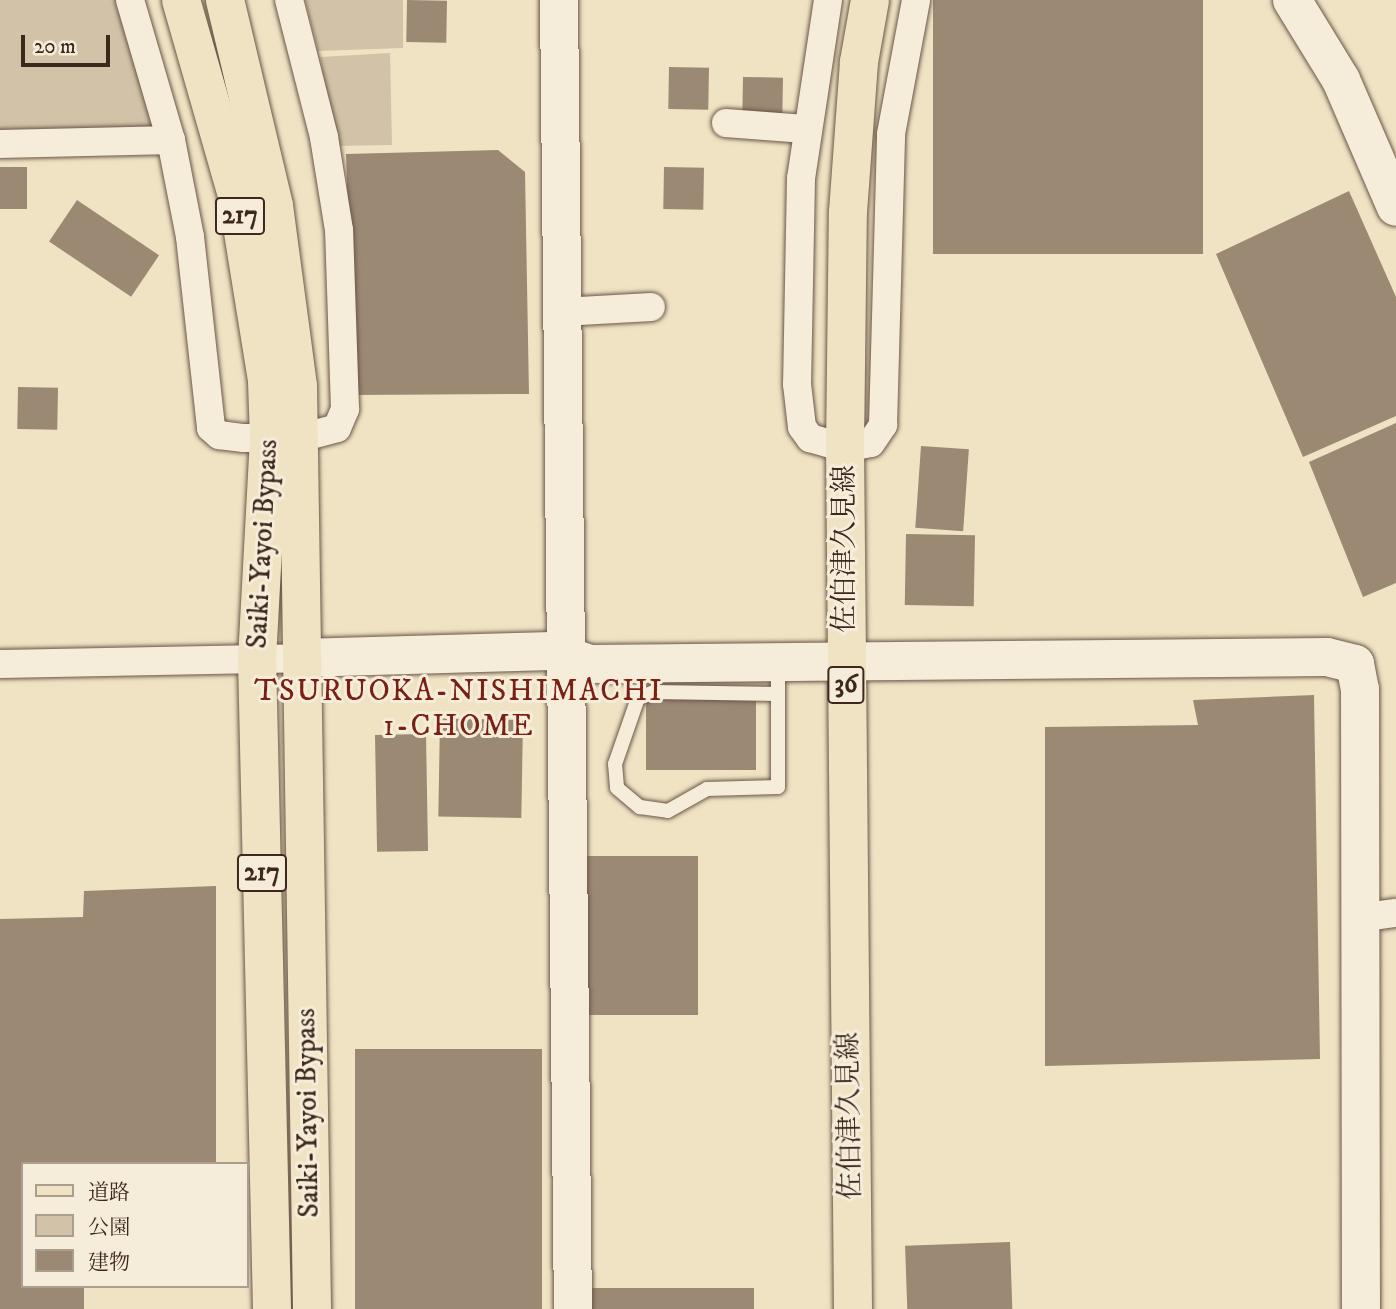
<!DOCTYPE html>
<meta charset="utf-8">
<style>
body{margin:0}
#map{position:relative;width:1396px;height:1309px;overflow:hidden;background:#f0e3c4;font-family:"IM FELL DW Pica","Noto Serif JP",serif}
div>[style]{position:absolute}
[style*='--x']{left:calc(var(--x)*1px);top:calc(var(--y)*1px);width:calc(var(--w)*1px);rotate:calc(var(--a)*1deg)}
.green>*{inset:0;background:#d2c3a8}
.building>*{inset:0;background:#9b8974;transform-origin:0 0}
.roads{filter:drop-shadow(0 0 2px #6a5748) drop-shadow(0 0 2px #6a5748)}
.lane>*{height:14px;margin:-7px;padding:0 7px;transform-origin:7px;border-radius:7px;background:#f5edd9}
.street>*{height:28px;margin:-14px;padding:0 14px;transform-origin:14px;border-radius:14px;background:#f5edd9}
.secondary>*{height:38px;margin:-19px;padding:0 19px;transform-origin:19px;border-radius:19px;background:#f5edd9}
.primary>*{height:38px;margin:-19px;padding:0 19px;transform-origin:19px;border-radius:19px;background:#f0e3c4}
.highway>*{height:38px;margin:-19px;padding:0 19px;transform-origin:19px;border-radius:19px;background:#f0e3c4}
span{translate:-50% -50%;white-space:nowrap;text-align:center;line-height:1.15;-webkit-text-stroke:6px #f5edd9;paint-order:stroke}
.shield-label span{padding:2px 5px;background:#f5edd9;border:2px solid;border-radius:5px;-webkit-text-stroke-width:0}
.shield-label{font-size:26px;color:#3e281e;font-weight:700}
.street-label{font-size:28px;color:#3e281e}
.neighbourhood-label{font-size:30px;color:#7a1f14;letter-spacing:2px}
.legend{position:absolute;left:21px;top:1162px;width:228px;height:126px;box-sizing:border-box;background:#f5edd9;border:2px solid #ac9e8e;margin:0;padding:9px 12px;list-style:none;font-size:21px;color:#3e281e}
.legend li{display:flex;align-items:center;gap:14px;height:35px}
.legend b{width:35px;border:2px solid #ac9e8e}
.scale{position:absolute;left:21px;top:35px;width:89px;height:32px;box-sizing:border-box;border:4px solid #3e281e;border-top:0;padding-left:9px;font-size:21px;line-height:24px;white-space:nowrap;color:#3e281e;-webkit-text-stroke:5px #f5edd9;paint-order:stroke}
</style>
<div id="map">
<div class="green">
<div style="clip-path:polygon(0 0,119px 0,161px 132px,0 136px)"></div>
<div style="clip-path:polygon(305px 0,403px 0,403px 48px,318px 51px)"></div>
<div style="clip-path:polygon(390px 53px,392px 145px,336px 146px,320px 57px)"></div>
</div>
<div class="building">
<div style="left:407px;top:0;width:40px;height:42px;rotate:1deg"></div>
<div style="left:933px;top:0;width:270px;height:254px"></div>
<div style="left:669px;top:67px;width:40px;height:42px;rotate:1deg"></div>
<div style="left:743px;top:77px;width:40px;height:42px;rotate:1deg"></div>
<div style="clip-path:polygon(498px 150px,525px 172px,529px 394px,354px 395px,346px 154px)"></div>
<div style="left:0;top:167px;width:27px;height:42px"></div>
<div style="left:664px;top:167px;width:40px;height:42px;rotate:1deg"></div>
<div style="clip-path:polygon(1349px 191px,1396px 297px,1396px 416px,1303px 457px,1216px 254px)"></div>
<div style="left:77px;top:200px;width:99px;height:50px;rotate:34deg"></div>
<div style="left:18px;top:387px;width:40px;height:42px;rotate:1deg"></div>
<div style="clip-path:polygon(1396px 423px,1396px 583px,1363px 597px,1309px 462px)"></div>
<div style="left:921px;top:446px;width:48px;height:82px;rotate:4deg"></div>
<div style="left:906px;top:534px;width:69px;height:71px;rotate:1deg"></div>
<div style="clip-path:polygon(1314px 695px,1320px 1059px,1045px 1066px,1045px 727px,1198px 725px,1193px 700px)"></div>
<div style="left:756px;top:699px;width:71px;height:110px;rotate:90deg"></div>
<div style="left:523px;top:720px;width:98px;height:83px;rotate:91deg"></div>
<div style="left:426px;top:734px;width:117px;height:51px;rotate:89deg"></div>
<div style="left:578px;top:856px;width:120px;height:159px"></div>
<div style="clip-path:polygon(216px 886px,216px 1164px,23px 1164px,23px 1286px,84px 1286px,84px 1309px,0 1309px,0 919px,83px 917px,84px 891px)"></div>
<div style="left:542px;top:1049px;width:260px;height:187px;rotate:90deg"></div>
<div style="left:1010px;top:1242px;width:67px;height:105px;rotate:88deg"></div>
<div style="left:754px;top:1288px;width:21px;height:166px;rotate:90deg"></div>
</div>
<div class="roads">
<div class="lane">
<div style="--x:778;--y:694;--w:124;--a:-179.1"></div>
<div style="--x:654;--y:692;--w:17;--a:159"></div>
<div style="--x:638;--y:698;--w:70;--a:109.2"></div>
<div style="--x:615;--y:764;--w:24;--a:85"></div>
<div style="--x:617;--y:788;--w:30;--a:40"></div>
<div style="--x:640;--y:807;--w:28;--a:8"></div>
<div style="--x:668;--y:811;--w:45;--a:-29.4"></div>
<div style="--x:707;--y:789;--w:71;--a:-1.6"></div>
<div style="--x:778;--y:787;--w:123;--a:-90"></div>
</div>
<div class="street">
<div style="--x:130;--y:0;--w:146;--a:73.7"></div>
<div style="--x:171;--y:140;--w:99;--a:78.9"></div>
<div style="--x:190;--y:237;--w:192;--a:83.7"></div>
<div style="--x:211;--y:428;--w:11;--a:41"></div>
<div style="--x:219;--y:435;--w:25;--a:7"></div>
<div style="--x:244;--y:438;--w:56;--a:0"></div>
<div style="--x:300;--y:438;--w:38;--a:-15"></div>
<div style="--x:337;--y:428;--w:21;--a:-67"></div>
<div style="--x:345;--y:409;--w:179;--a:-91.9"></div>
<div style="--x:339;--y:230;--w:94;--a:-99.2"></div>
<div style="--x:324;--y:137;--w:141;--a:-104.3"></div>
<div style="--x:828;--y:0;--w:180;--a:98.6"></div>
<div style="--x:801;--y:178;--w:206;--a:91.1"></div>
<div style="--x:797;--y:384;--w:43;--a:83.4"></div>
<div style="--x:802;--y:427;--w:14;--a:54"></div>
<div style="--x:810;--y:438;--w:36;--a:16"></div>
<div style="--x:845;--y:448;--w:26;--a:-11"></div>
<div style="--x:871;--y:443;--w:22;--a:-56"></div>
<div style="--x:883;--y:425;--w:291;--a:-88.4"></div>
<div style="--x:891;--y:134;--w:136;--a:-79.4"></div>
<div style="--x:726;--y:123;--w:79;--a:4.3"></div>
<div style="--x:0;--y:144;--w:171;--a:-1.3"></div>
<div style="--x:562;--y:312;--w:89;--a:-3.2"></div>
<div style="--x:0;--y:664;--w:300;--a:-1.1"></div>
<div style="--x:1359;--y:918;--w:37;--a:-8"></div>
</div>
<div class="secondary">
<div style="--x:559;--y:0;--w:1309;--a:89.39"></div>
<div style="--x:1292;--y:0;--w:94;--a:58.5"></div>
<div style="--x:1341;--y:80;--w:138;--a:66.6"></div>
<div style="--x:300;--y:658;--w:252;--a:-1.6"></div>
<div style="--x:552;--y:651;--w:40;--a:18.9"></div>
<div style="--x:590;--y:664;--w:737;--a:-0.54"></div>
<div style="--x:1327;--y:657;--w:29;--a:14"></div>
<div style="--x:1355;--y:664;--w:25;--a:79"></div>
<div style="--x:1360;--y:689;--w:620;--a:89.91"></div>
</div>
<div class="primary">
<div style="--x:853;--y:1309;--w:861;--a:-90.53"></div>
<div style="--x:845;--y:448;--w:236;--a:-89.3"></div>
<div style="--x:848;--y:212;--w:150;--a:-85.8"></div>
<div style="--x:859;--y:62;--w:63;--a:-79.9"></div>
</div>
<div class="highway">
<div style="--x:181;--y:0;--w:203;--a:74"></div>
<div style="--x:237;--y:195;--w:188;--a:80.8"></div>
<div style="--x:267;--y:381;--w:57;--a:88"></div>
<div style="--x:269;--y:438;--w:220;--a:93.1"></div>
<div style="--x:257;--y:658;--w:651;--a:88.68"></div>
<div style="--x:225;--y:0;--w:212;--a:76.6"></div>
<div style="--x:274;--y:206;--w:182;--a:82.4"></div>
<div style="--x:298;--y:386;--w:923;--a:89.13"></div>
</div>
</div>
<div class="shield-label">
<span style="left:240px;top:216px">217</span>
<span style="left:846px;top:685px">36</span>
<span style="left:262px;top:873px">217</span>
</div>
<div class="street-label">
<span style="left:263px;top:544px;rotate:-87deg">Saiki-Yayoi Bypass</span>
<span style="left:845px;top:549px;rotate:-90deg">佐伯津久見線</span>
<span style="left:308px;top:1113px;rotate:-91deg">Saiki-Yayoi Bypass</span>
<span style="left:850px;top:1116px;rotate:-91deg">佐伯津久見線</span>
</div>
<div class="neighbourhood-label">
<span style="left:459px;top:709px">TSURUOKA-NISHIMACHI<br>1-CHOME</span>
</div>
<ul class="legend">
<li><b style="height:9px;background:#f0e3c4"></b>道路</li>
<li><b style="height:19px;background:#d2c3a8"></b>公園</li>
<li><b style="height:19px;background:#9b8974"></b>建物</li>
</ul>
<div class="scale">20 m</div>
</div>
